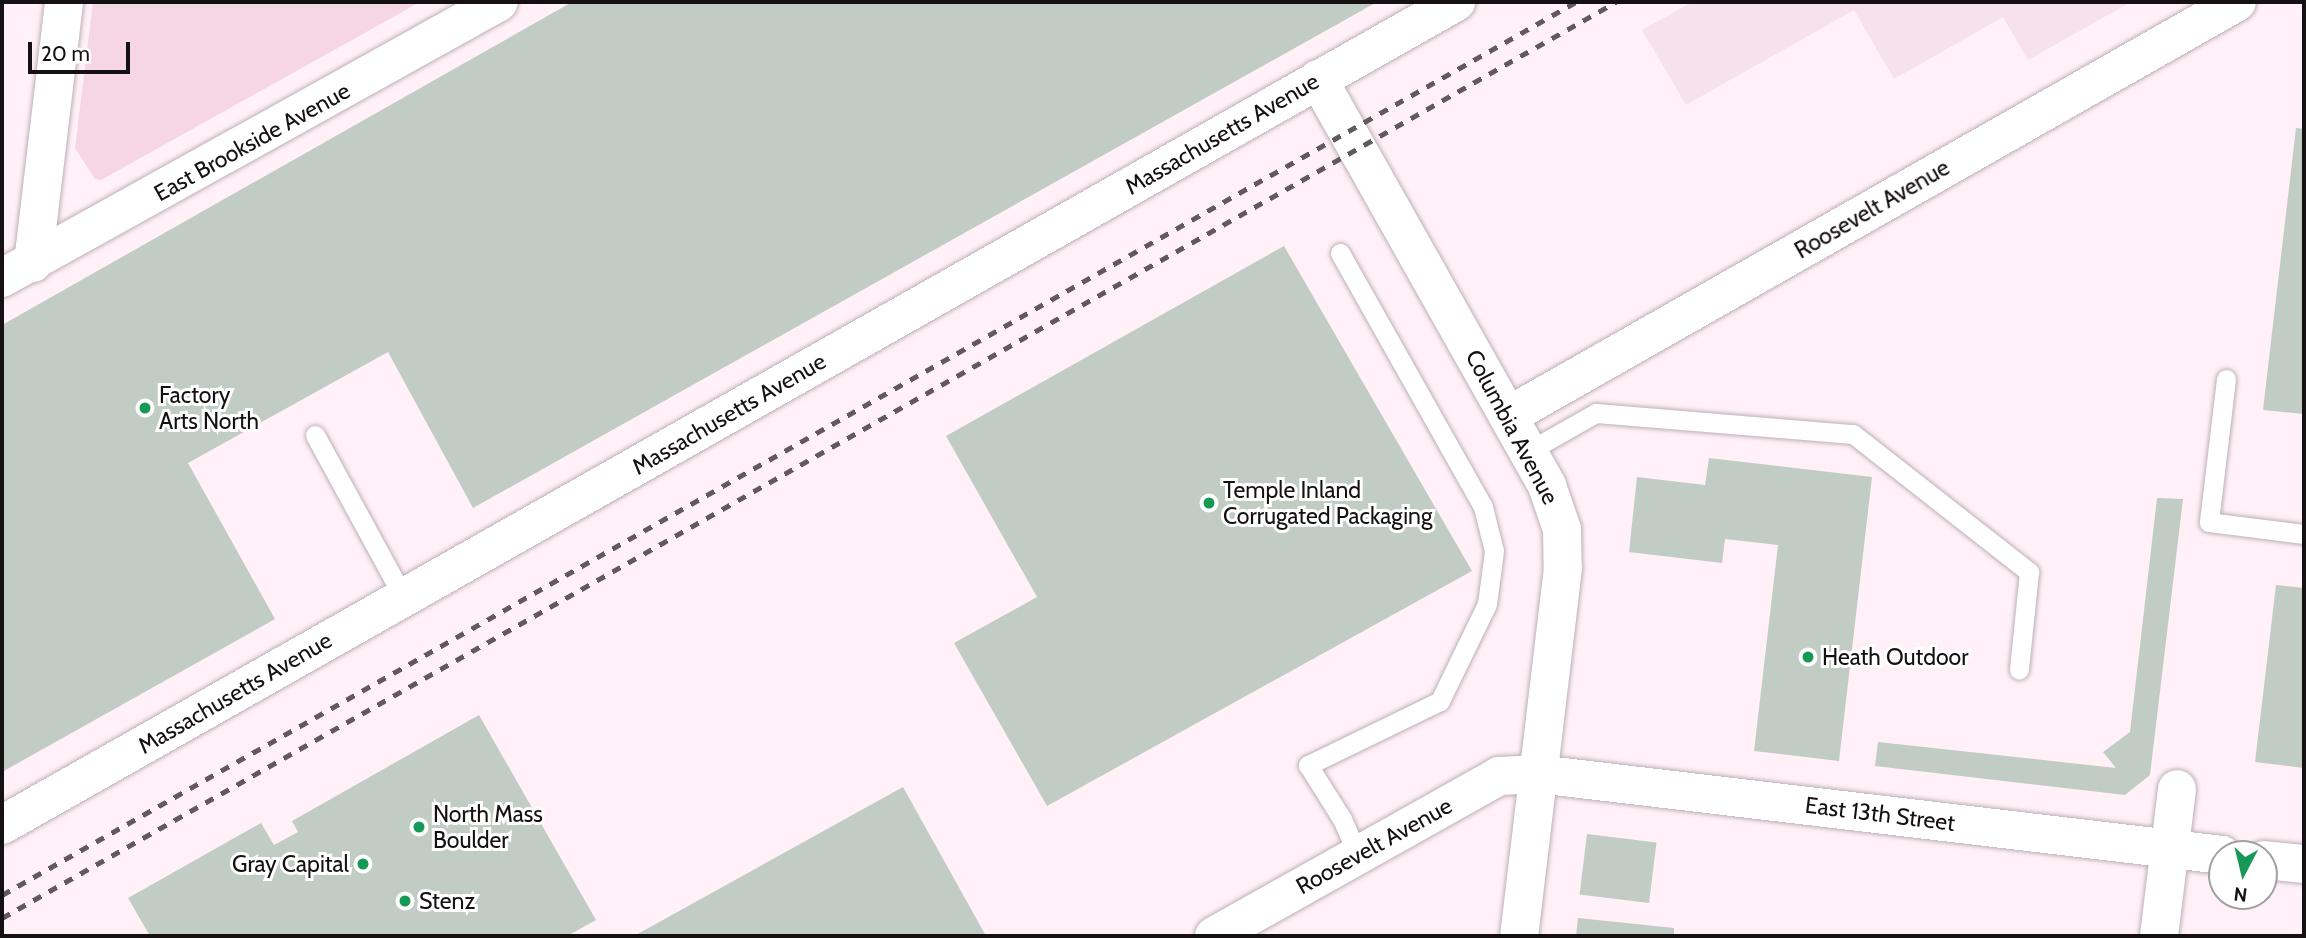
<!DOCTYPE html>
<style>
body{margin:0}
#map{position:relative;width:2306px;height:938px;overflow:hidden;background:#fff1f7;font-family:Cabin,sans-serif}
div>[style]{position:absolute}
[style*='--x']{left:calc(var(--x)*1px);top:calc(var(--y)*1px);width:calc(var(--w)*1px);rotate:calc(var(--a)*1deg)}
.built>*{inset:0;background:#f7e2eb}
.green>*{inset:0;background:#f6d5e4}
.building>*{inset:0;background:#c1ccc4;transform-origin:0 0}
.roads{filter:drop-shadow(0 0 2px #bcb0b5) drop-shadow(0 0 2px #bcb0b5)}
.lane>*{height:19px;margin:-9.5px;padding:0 9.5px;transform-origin:9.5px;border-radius:9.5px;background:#fff}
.street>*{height:38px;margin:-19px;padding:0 19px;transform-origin:19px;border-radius:19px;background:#fff}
.secondary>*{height:38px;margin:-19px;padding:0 19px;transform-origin:19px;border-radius:19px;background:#fff}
.rail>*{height:5px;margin-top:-2.5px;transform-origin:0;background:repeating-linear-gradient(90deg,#615a5d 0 9px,transparent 0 18px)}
.dots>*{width:19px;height:19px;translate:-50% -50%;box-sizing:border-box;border:4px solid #fff;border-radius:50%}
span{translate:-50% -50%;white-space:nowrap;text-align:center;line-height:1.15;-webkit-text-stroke:6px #fff;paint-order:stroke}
.street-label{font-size:23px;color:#151012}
.poi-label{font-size:23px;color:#151012}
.left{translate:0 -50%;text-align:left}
.right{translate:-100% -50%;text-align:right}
.frame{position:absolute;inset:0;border:4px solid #151012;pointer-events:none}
.north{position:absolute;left:2208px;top:840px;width:70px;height:70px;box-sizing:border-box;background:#fff;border:2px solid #a19fa0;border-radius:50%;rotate:187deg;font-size:19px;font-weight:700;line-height:28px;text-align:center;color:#151012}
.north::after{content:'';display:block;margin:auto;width:24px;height:32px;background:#169857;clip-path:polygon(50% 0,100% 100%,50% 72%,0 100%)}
.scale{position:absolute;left:28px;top:42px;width:102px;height:32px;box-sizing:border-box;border:4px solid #151012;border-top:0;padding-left:9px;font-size:21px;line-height:24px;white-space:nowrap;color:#151012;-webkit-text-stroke:5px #fff;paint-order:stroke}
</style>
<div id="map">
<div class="built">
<div style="clip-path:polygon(1692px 2px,2131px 2px,2028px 60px,2003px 17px,1894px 79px,1854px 10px,1686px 105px,1642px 30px)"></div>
</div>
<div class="green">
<div style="clip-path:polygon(93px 2px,420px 2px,101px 180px,95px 179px,75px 148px)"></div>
</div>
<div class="building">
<div style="clip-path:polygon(572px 2px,1377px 2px,473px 508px,388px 352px,188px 463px,275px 619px,2px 772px,2px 325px)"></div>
<div style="clip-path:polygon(2296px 128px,2304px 129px,2304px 414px,2263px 410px)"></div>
<div style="clip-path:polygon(1284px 246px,1472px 571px,1047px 806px,954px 643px,1037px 597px,946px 436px)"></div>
<div style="clip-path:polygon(1709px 458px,1872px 477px,1839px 761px,1754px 751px,1778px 545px,1725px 539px,1722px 563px,1629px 552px,1637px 477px,1705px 485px)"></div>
<div style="clip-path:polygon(2157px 498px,2183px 499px,2150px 775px,2125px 795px,1875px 766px,1878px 742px,2116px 768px,2103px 752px,2130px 732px)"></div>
<div style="clip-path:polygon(2276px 585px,2304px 588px,2304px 768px,2255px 762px)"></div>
<div style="clip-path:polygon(479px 715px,596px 920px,567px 936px,150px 936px,128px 898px,261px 823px,274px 845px,298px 832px,292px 821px)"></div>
<div style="clip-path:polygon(903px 787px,986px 936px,634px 936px)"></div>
<div style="left:1587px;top:834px;width:70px;height:61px;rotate:7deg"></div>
<div style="clip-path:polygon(1578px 918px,1674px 928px,1674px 936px,1576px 936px)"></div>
</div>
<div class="roads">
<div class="lane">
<div style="--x:1340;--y:253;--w:291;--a:60.6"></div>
<div style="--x:1483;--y:507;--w:45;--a:76"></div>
<div style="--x:1494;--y:551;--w:53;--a:97.5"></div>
<div style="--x:1487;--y:604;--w:108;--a:115.9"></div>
<div style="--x:1440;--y:701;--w:147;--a:154.1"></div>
<div style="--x:1308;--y:765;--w:64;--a:57.8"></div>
<div style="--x:1342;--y:819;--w:39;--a:66"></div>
<div style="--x:2226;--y:379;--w:144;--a:96.8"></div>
<div style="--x:2209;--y:522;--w:96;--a:7.2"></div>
<div style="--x:315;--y:435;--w:186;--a:61.4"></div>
<div style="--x:1527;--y:452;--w:79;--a:-29.5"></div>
<div style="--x:1596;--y:413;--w:258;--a:4.7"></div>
<div style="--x:1853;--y:434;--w:224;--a:38.1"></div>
<div style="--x:2029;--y:572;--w:98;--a:95.9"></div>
</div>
<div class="street">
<div style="--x:1318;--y:79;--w:467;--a:60.6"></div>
<div style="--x:1547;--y:486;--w:46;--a:70.8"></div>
<div style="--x:1562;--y:529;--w:39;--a:89"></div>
<div style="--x:1563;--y:568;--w:371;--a:96.8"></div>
<div style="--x:33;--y:263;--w:263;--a:-83.2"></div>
<div style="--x:1508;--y:416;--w:838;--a:-29.59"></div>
<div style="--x:1538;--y:774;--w:689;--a:6.75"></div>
<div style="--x:2264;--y:860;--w:40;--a:5.7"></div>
<div style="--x:2159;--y:936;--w:148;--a:-83"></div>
</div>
<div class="secondary">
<div style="--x:2;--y:278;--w:568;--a:-29.04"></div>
<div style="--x:2;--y:825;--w:1671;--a:-29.51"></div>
<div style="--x:1214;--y:936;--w:327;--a:-29.3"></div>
<div style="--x:1499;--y:776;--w:39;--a:-3"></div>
</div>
</div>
<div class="rail">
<div style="--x:2;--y:895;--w:1810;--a:-29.57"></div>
<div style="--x:2;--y:918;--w:1856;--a:-29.58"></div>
</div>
<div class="dots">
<div style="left:145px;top:408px;background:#169857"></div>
<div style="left:1209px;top:503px;background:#169857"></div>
<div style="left:1808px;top:657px;background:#169857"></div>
<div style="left:419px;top:827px;background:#169857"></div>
<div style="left:363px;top:864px;background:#169857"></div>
<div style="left:405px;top:901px;background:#169857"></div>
</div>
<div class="street-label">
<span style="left:1222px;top:134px;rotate:-30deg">Massachusetts Avenue</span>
<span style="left:252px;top:142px;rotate:-29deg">East Brookside Avenue</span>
<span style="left:1872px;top:209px;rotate:-30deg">Roosevelt Avenue</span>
<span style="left:729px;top:414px;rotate:-30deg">Massachusetts Avenue</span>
<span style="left:1512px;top:427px;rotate:62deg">Columbia Avenue</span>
<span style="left:235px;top:693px;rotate:-30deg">Massachusetts Avenue</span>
<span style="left:1880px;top:814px;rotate:7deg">East 13th Street</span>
<span style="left:1374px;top:846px;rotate:-29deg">Roosevelt Avenue</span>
</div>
<div class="poi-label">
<span class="left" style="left:159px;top:408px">Factory<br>Arts North</span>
<span class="left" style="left:1223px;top:503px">Temple Inland<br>Corrugated Packaging</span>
<span class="left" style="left:1822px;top:657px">Heath Outdoor</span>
<span class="left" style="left:433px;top:827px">North Mass<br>Boulder</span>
<span class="right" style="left:349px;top:864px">Gray Capital</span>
<span class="left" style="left:419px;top:901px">Stenz</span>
</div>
<div class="frame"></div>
<div class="north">N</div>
<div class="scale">20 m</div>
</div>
